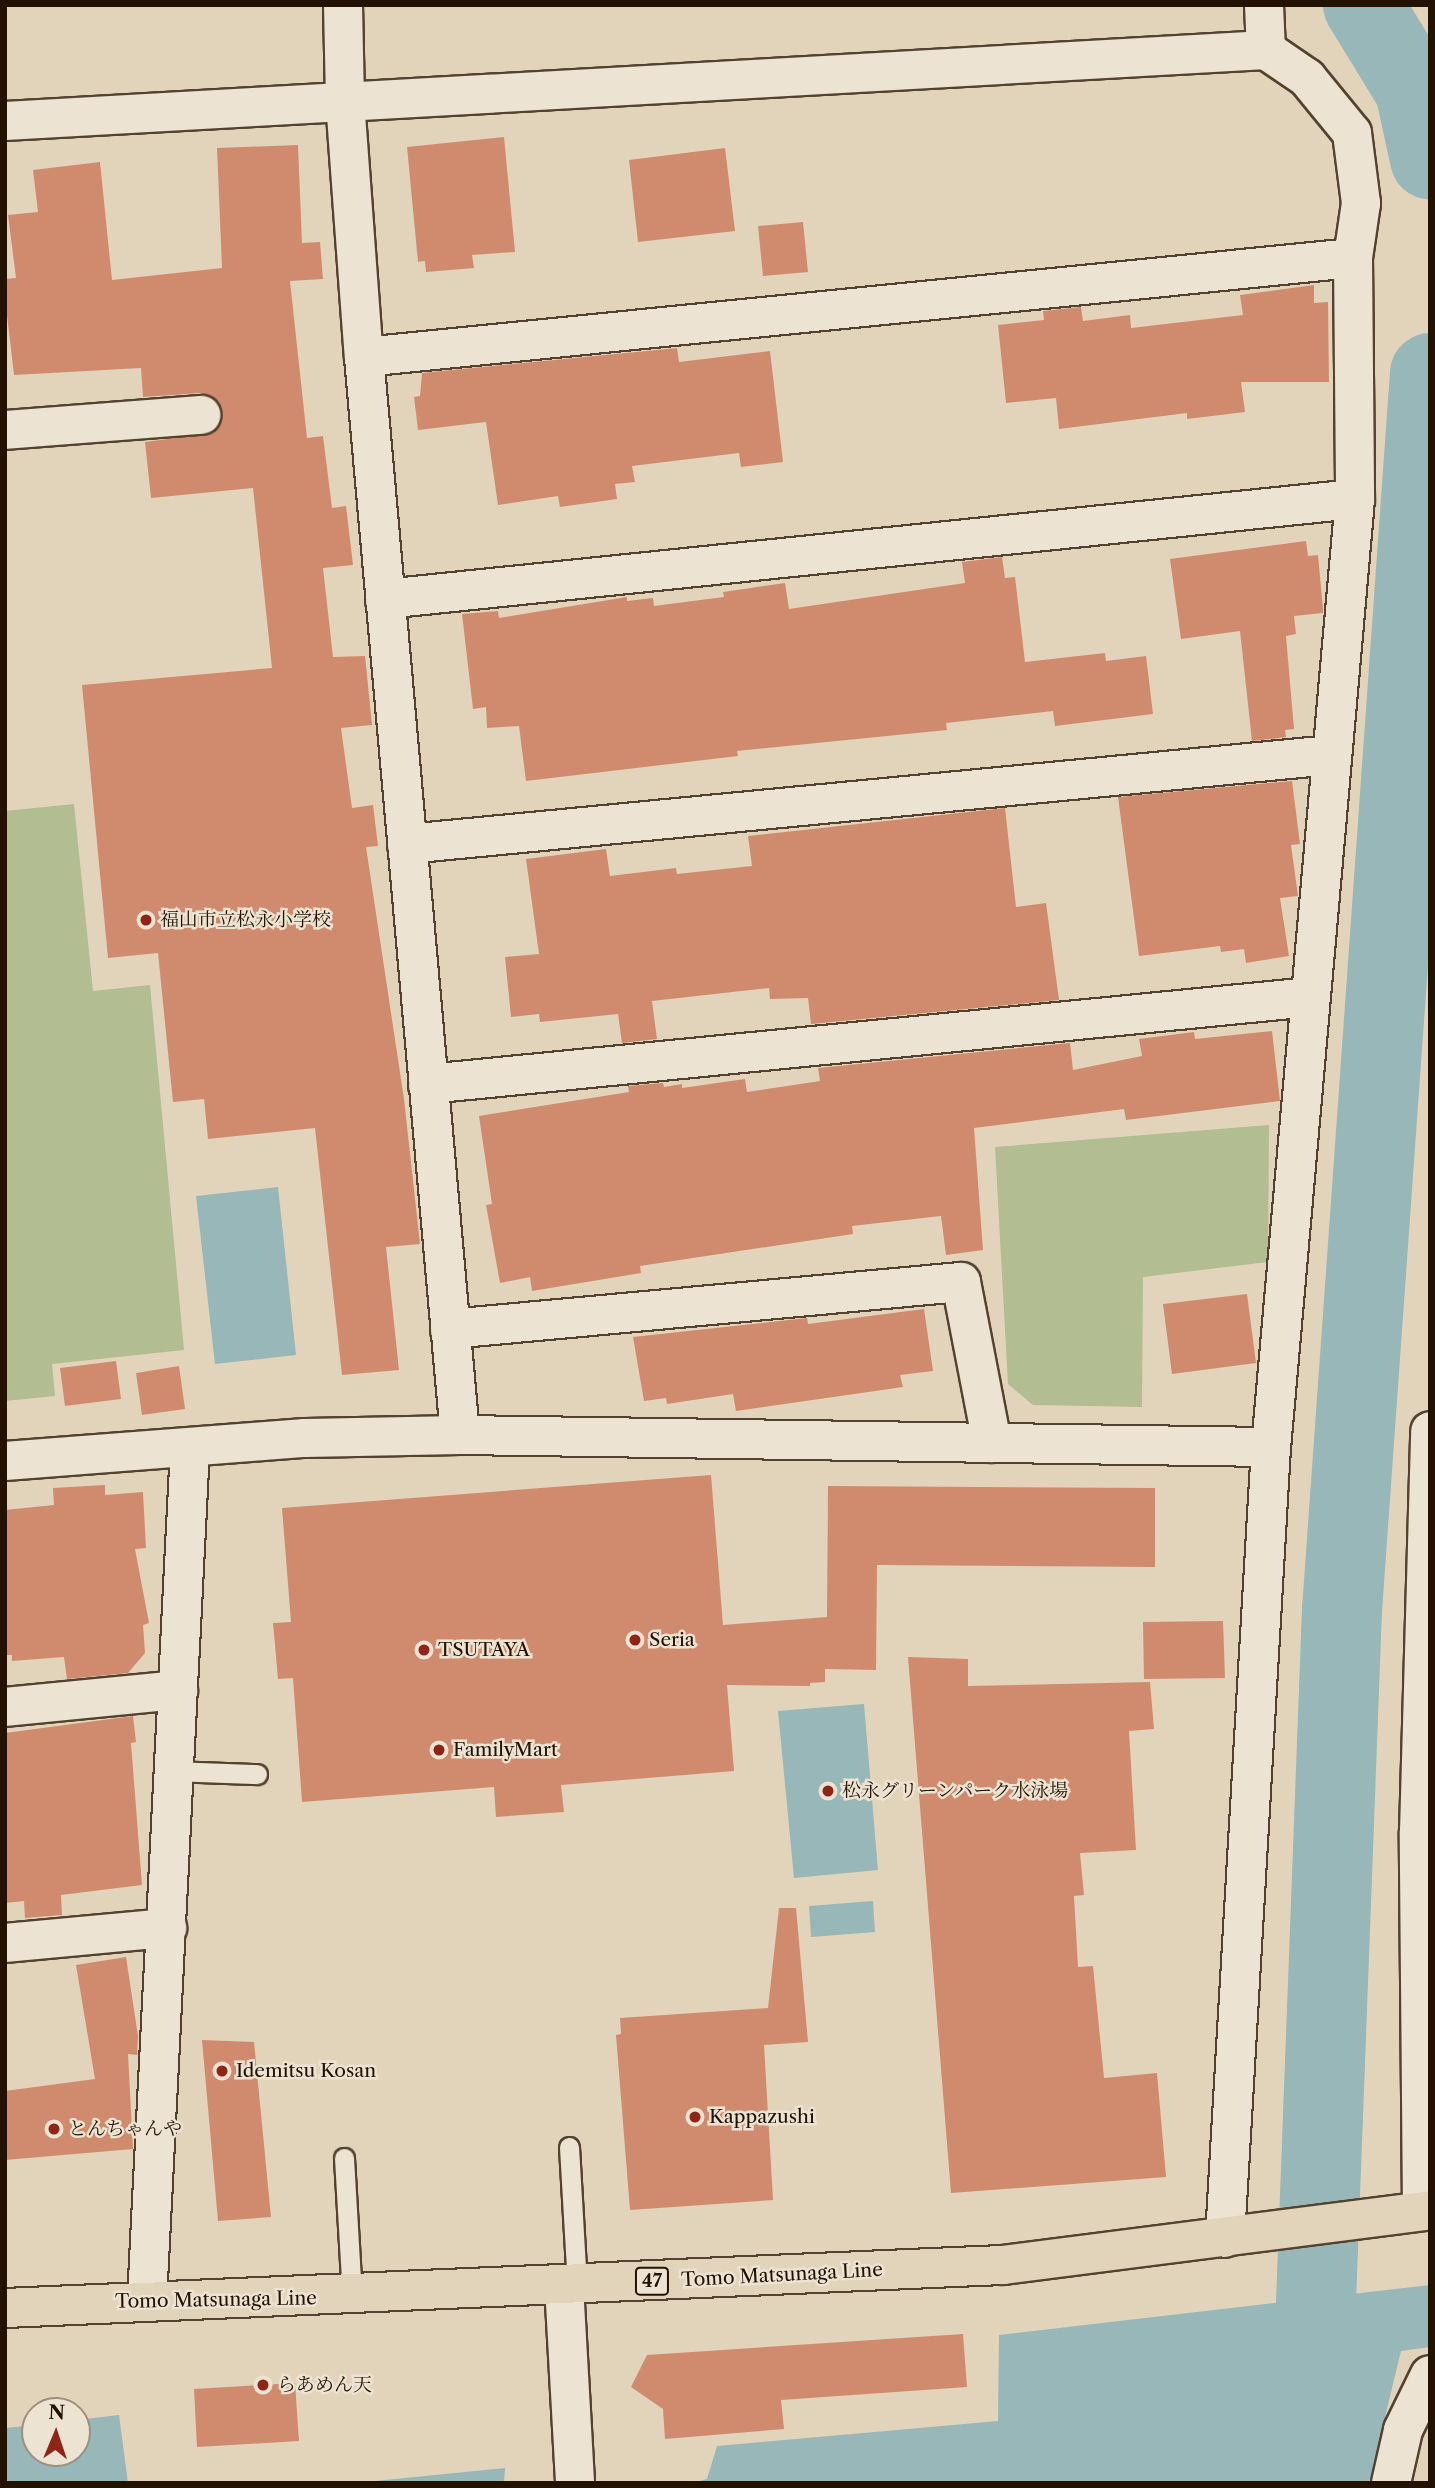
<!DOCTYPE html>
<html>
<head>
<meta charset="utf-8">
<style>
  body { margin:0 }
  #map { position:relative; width:1435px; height:2488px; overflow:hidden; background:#e2d4ba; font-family:"Libre Caslon Text","Noto Serif JP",serif }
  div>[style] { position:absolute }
  .green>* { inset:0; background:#b2bd91 }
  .water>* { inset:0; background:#97b7b8 }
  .river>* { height:80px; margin:-40px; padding:0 40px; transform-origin:40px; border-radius:40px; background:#97b7b8 }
  .building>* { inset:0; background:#d08b6e }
  .roads { filter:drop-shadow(2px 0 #53422f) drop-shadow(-2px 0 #53422f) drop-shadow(0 2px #53422f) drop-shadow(0 -2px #53422f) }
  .lane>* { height:19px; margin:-9.5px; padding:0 9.5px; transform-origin:9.5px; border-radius:9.5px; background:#ece3d2 }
  .street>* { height:38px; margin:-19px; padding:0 19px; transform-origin:19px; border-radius:19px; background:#ece3d2 }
  .secondary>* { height:38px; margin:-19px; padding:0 19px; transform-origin:19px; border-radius:19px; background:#ece3d2 }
  .primary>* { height:38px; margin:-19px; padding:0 19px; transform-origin:19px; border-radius:19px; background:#e2d4ba }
  .dots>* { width:19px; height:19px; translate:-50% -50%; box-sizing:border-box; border:4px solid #ece3d2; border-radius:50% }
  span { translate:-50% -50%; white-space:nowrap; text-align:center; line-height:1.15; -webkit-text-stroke:5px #ece3d2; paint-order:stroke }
  .shield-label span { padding:2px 5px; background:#ece3d2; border:2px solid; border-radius:5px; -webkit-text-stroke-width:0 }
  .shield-label { font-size:18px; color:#231201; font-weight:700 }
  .poi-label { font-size:19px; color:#231201 }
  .left { translate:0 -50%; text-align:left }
  .street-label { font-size:19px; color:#231201 }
  .frame { position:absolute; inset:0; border:7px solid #231201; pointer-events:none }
  .north { position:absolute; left:21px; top:2397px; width:70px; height:70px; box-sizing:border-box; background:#ece3d2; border:2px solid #9c8f7e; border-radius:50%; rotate:2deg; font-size:19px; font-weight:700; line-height:28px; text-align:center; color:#231201 }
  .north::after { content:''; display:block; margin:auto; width:24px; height:32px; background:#8f2418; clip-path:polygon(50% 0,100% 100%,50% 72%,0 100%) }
</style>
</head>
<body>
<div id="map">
  <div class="green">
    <div style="clip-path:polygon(74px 804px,93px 991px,150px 985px,184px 1350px,52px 1364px,55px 1396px,5px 1401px,5px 811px)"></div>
    <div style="clip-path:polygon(1269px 1125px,1268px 1262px,1143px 1277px,1142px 1407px,1033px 1405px,1008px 1384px,995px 1147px)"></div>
  </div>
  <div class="water">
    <div style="clip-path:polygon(278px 1187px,296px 1355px,215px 1364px,196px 1196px)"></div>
    <div style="clip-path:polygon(864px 1704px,878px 1870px,794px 1878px,778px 1711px)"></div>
    <div style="clip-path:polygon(873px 1901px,875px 1932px,811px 1937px,809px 1906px)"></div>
    <div style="clip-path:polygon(1430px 2285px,1430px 2347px,1401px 2351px,1369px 2483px,692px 2483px,707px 2479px,717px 2446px,998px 2421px,999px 2335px)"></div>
    <div style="clip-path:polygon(119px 2415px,128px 2483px,5px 2483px,5px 2428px,35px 2425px,35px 2453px,77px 2453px,77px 2420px)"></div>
    <div style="clip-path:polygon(505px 2468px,504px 2483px,355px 2483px)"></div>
  </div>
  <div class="river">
    <div style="left:1363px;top:5px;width:100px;rotate:58.5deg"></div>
    <div style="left:1415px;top:90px;width:71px;rotate:77.7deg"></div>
    <div style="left:1316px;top:2302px;width:692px;rotate:-87.85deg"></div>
    <div style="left:1342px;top:1610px;width:1240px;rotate:-85.93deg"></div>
  </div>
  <div class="building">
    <div style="clip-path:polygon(504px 137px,515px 252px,472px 255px,474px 268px,426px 272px,425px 261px,418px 262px,407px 147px)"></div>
    <div style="clip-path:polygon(298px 145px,302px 243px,320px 242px,323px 279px,290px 281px,307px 438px,323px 436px,332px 508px,346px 506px,353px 565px,323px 568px,333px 657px,365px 656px,372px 725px,341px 728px,352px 808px,373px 805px,378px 846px,366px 847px,404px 1099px,420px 1244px,386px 1247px,399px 1370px,342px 1375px,315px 1128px,208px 1139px,204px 1099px,173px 1102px,158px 953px,108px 958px,82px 685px,272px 668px,253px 488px,151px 498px,145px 442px,213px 433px,223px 414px,219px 402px,200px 393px,143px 397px,141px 368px,14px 375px,5px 298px,5px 279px,16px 278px,8px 215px,38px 212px,33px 170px,100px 162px,112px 280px,222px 268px,217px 148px)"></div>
    <div style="clip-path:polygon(725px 148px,735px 231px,638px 242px,629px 160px)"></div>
    <div style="clip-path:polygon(803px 222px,808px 272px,763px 276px,758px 226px)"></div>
    <div style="clip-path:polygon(1314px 285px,1314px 303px,1328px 302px,1329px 382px,1241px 382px,1245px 412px,1187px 419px,1187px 413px,1059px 429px,1056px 398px,1006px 403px,998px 325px,1044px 320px,1043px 311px,1081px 307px,1083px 321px,1130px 315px,1131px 328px,1243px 315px,1240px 295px)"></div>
    <div style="clip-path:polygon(677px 348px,679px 362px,770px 351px,783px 462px,741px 467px,739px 453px,632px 466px,635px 482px,615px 484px,617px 499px,560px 507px,558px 496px,498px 505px,486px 422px,418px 430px,414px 397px,420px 396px,422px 373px)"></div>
    <div style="clip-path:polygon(1306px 541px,1308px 556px,1318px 555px,1323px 609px,1323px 613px,1294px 616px,1296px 634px,1286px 636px,1294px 729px,1285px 730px,1286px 737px,1252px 741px,1240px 631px,1181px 639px,1170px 559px)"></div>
    <div style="clip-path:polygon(1002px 557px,1005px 578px,1015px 577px,1025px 662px,1105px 653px,1106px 661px,1146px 656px,1153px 714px,1055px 726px,1053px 711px,946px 723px,947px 730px,737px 751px,738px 756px,526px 781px,519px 726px,487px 728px,486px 707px,473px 709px,462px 614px,498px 611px,499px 618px,627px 597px,627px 601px,653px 598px,654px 606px,724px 597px,723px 592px,785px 583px,789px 609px,965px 583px,962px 562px)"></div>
    <div style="clip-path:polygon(1292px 781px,1300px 844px,1291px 845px,1298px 896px,1280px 898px,1289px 956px,1246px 963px,1244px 949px,1221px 952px,1220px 946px,1139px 956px,1118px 797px)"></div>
    <div style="clip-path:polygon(1005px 808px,1016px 907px,1046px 903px,1059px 1000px,811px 1024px,808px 998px,770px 999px,769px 988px,652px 1001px,657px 1039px,622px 1043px,618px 1014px,540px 1022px,539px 1014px,511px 1017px,505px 957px,539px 954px,526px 859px,606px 849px,610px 876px,676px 868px,677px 874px,752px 866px,748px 836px)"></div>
    <div style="clip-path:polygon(1272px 1031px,1280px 1101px,1126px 1120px,1124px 1109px,974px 1128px,983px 1250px,946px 1255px,941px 1216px,852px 1226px,853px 1234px,640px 1266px,641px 1273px,532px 1291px,530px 1277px,500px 1283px,486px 1205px,492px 1204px,479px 1116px,629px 1092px,628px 1086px,663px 1083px,664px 1087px,682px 1084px,682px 1088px,745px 1079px,747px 1092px,820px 1081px,818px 1068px,1070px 1043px,1073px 1070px,1142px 1056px,1139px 1039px,1194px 1032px,1195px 1039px)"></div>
    <div style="clip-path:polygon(1247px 1294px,1256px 1363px,1172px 1374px,1163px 1304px)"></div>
    <div style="clip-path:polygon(924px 1309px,933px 1371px,900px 1375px,903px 1387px,736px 1411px,733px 1394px,667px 1404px,666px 1398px,644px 1401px,633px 1337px,807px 1318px,808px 1324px)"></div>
    <div style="clip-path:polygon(116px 1361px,121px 1399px,65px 1406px,60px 1368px)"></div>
    <div style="clip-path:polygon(179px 1366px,185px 1409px,142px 1415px,136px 1373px)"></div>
    <div style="clip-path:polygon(711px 1475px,723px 1625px,827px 1617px,828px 1486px,1155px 1488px,1155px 1567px,877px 1565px,876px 1670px,825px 1669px,825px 1682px,810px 1683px,810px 1686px,727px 1685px,734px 1771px,561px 1785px,564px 1812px,496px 1817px,494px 1787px,302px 1802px,293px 1678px,278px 1679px,273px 1623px,291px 1622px,282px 1508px)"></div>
    <div style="clip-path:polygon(105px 1485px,105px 1495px,143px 1492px,146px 1548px,135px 1549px,149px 1623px,143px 1625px,145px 1653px,128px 1673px,67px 1679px,64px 1657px,12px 1661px,12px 1655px,5px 1655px,5px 1510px,54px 1505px,53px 1488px)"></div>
    <div style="clip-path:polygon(1223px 1621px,1225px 1678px,1144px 1679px,1143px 1622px)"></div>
    <div style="clip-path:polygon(908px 1657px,968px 1659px,968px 1686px,1150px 1682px,1154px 1729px,1129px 1731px,1136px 1850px,1080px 1853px,1084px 1895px,1074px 1896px,1078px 1967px,1093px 1966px,1104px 2078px,1157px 2073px,1166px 2177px,951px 2193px)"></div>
    <div style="clip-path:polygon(133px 1716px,136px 1742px,131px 1743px,142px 1885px,61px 1895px,62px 1915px,25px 1918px,24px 1901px,5px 1903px,5px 1733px)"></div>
    <div style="clip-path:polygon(779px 1908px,796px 1908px,808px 2042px,764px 2045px,773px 2200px,630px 2210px,616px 2035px,621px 2034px,620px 2018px,768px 2008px)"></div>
    <div style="clip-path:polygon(126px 1957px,138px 2036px,137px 2055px,128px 2054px,133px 2149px,5px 2160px,5px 2091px,95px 2079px,76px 1965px)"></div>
    <div style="clip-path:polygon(202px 2040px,254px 2042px,271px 2217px,218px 2221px)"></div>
    <div style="clip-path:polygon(963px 2334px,967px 2387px,781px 2400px,784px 2429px,665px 2439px,663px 2409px,631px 2387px,647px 2355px)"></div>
    <div style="clip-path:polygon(295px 2383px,299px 2441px,197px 2447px,194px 2389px)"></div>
  </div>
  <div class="roads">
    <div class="lane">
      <div style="left:174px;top:1771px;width:83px;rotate:2.1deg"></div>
      <div style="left:569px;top:2147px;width:137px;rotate:86.7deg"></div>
      <div style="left:344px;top:2158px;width:138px;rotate:86.7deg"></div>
    </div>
    <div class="street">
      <div style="left:343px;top:5px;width:96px;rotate:88.8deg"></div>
      <div style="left:345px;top:101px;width:257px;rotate:85.8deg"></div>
      <div style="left:364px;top:357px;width:1082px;rotate:84.91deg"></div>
      <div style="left:1264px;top:5px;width:45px;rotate:87.5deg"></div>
      <div style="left:5px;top:121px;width:1263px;rotate:-3.22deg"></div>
      <div style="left:1266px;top:50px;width:50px;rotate:34.3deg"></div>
      <div style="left:1307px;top:78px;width:71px;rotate:50.7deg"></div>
      <div style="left:1352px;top:133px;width:71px;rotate:82.7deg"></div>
      <div style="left:1361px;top:203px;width:56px;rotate:98.3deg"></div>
      <div style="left:1353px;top:258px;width:241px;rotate:89.5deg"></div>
      <div style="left:1355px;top:499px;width:952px;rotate:95.06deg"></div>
      <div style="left:1271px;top:1447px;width:792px;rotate:93.33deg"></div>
      <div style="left:364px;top:357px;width:994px;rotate:-5.72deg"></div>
      <div style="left:5px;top:430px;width:197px;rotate:-4.4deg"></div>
      <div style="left:385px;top:599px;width:975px;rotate:-5.89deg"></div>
      <div style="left:407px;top:844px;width:928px;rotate:-5.5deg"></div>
      <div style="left:428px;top:1084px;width:886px;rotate:-5.63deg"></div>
      <div style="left:450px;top:1329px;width:513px;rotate:-5.26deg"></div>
      <div style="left:961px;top:1282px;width:164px;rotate:79.1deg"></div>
      <div style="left:5px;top:1461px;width:301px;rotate:-4.4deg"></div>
      <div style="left:305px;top:1438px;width:155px;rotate:-1.1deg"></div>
      <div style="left:460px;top:1435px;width:811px;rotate:0.85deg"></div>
      <div style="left:5px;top:1707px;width:174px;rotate:-5.6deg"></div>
      <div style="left:5px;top:1943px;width:163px;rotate:-5.3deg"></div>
      <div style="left:1422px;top:2211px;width:379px;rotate:-90.5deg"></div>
      <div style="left:1419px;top:1832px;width:401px;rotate:-88.4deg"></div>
      <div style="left:147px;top:2300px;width:854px;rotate:-87.11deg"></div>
      <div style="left:1391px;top:2483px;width:54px;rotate:-77.2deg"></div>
      <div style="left:1403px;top:2430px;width:61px;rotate:-63.9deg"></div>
    </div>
    <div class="secondary">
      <div style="left:564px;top:2285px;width:198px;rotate:86.8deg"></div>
    </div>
    <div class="primary">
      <div style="left:5px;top:2308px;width:999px;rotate:-2.47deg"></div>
      <div style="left:1003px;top:2265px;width:431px;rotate:-7.3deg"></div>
    </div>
  </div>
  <div class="dots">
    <div style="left:146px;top:920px;background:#8f2418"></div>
    <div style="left:635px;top:1640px;background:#8f2418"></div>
    <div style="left:424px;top:1650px;background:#8f2418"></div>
    <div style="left:439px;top:1750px;background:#8f2418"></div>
    <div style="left:828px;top:1791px;background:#8f2418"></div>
    <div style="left:222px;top:2071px;background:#8f2418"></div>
    <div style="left:695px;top:2117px;background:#8f2418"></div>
    <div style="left:54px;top:2129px;background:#8f2418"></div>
    <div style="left:263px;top:2385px;background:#8f2418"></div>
  </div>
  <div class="shield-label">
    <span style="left:652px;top:2281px">47</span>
  </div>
  <div class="poi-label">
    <span class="left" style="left:160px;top:920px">福山市立松永小学校</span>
    <span class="left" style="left:649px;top:1640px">Seria</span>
    <span class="left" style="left:438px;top:1650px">TSUTAYA</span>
    <span class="left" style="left:453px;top:1750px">FamilyMart</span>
    <span class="left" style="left:842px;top:1791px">松永グリーンパーク水泳場</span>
    <span class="left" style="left:236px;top:2071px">Idemitsu Kosan</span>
    <span class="left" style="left:709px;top:2117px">Kappazushi</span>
    <span class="left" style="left:68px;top:2129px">とんちゃんや</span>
    <span class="left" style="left:277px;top:2385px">らあめん天</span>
  </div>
  <div class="street-label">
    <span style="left:782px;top:2275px;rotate:-3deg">Tomo Matsunaga Line</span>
    <span style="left:216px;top:2300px;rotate:-1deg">Tomo Matsunaga Line</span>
  </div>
  <div class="frame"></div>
  <div class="north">N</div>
</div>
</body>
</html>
